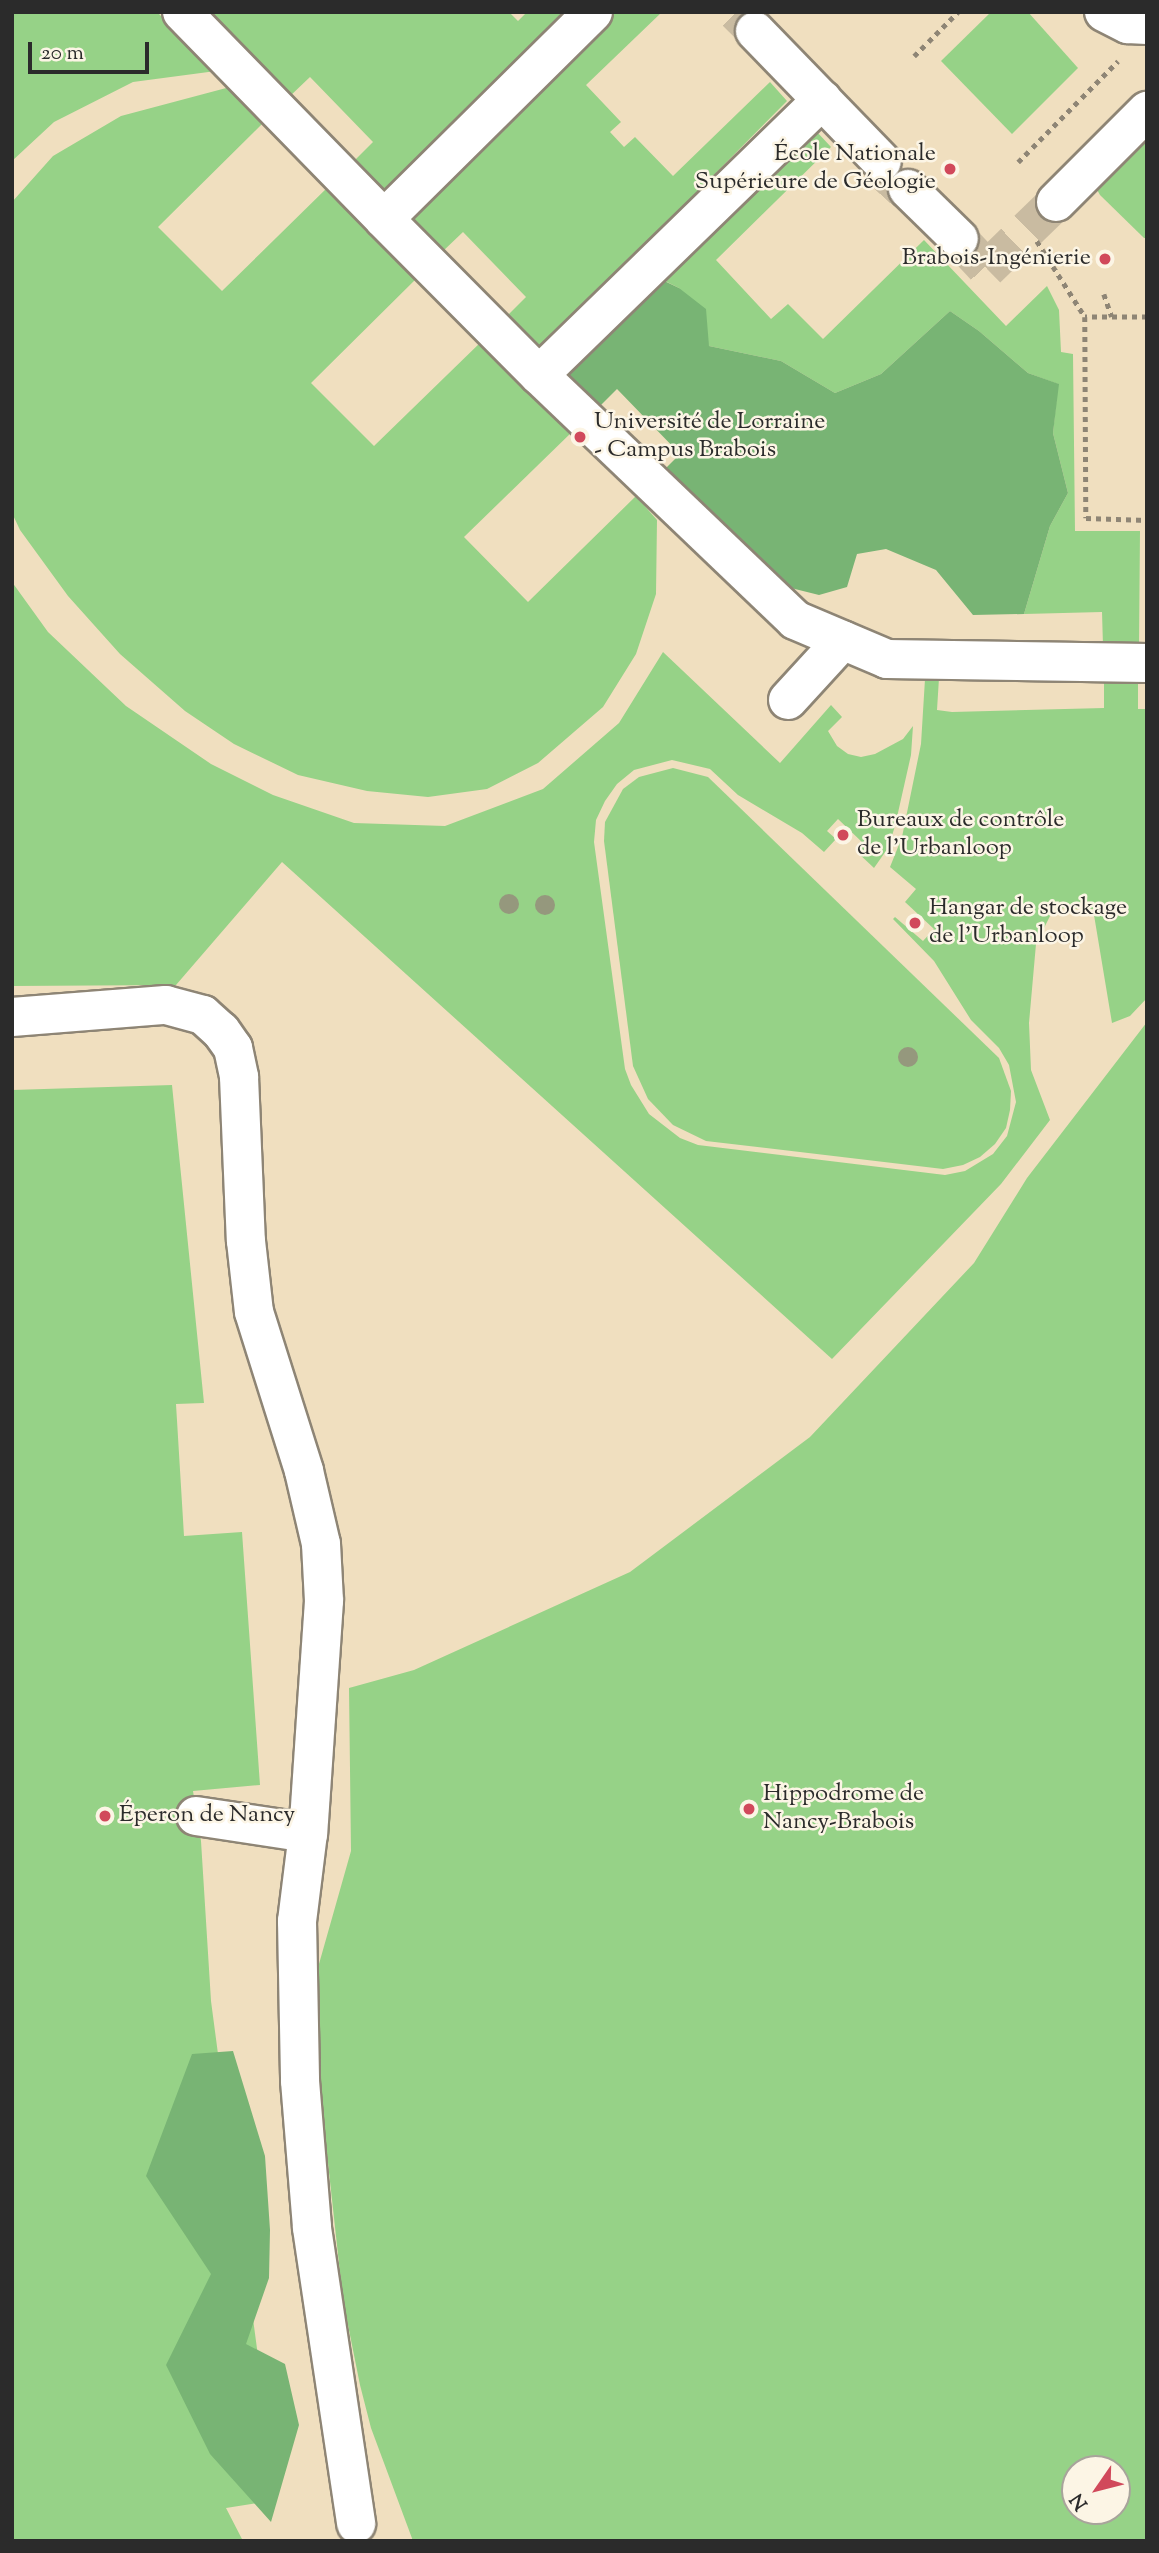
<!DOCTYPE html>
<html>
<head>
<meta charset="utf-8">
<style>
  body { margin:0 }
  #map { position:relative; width:1159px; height:2553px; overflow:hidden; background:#f0dfbf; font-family:"Sorts Mill Goudy",serif }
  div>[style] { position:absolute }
  .green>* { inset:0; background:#96d287 }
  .forest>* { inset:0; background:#78b474 }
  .minor-tunnel>* { height:38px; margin-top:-19px; transform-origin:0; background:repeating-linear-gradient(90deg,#c9bba1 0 38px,transparent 0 57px) }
  .path>* { height:4.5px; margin-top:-2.25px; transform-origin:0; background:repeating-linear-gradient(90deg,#8e8575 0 5px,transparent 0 10px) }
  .roads { filter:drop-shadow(2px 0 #8e8575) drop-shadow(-2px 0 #8e8575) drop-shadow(0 2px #8e8575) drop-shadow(0 -2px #8e8575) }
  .minor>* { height:38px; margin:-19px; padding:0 19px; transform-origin:19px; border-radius:19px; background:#fff }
  .trees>* { width:20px; height:20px; margin:-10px; border-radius:50%; background:#95987d }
  .dots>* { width:19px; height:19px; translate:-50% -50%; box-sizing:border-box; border:4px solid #fcf5e5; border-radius:50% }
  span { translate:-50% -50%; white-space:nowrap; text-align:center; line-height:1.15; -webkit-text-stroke:5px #fcf5e5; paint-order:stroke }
  .poi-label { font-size:24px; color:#2b2b2b }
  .right { translate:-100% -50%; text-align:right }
  .left { translate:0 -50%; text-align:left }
  .frame { position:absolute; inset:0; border:14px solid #2b2b2b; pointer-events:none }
  .north { position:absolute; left:1061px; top:2455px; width:70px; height:70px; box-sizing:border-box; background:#fcf5e5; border:2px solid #a8a49b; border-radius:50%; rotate:235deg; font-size:19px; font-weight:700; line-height:28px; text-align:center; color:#2b2b2b }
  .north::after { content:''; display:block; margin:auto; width:24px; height:32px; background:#d1495b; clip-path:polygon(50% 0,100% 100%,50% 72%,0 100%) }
  .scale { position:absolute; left:28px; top:42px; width:121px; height:32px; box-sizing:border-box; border:4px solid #2b2b2b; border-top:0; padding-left:9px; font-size:21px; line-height:24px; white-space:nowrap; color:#2b2b2b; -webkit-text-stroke:5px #fcf5e5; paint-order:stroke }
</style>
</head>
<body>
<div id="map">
  <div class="green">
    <div style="clip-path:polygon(12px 12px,157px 12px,216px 71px,133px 82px,54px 122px,12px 161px)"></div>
    <div style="clip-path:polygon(204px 12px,509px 12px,518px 21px,527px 12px,566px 12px,536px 40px,542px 46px,389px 200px,352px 163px,373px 142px,310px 77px,288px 98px)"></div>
    <div style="clip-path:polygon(616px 12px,662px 12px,586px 85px,621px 122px,610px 132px,624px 147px,635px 137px,673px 176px,770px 82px,787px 101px,692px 197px,696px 201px,541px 355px,505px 318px,526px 297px,463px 232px,441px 253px,408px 219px)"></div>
    <div style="clip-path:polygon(991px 12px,1028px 12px,1078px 68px,1012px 134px,941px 61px)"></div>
    <div style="clip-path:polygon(230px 87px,266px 120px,158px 227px,222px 291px,330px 185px,420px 275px,311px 383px,374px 446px,483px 340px,573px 431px,464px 537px,528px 602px,636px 496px,657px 520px,656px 594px,636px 654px,603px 707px,538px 763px,487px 789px,428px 797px,367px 791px,298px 775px,234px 744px,185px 711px,120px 654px,68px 596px,20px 530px,12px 513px,12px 202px,53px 156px,121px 116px)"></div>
    <div style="clip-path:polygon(1147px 125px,1147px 238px,1144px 238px,1100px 195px,1095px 186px)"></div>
    <div style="clip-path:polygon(817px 132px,831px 147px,716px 260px,771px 319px,788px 304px,823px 339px,924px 240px,1006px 326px,1047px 286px,1059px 310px,1061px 352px,1073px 354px,1075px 531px,1140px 531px,1139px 647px,1103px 646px,1102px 612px,1024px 614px,1050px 526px,1068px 493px,1053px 433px,1058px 384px,1028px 373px,979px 331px,950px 311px,881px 374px,835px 393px,781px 361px,709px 346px,679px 288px,665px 281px)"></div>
    <div style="clip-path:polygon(12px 582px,48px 632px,126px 706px,211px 764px,273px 795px,354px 823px,445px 826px,543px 789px,619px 723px,663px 652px,780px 763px,831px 705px,842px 717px,828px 731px,837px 746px,848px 754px,861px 757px,875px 754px,903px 739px,913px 726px,911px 755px,895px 826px,888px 848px,874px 868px,857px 852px,864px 844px,838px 819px,827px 831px,836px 839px,824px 852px,802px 833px,738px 795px,710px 769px,672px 760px,634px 770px,617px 784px,605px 801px,596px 820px,594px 842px,625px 1069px,631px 1085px,649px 1114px,680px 1138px,698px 1145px,945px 1175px,965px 1171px,993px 1154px,1007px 1136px,1016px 1102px,1009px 1065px,999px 1048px,971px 1020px,934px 961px,893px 919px,895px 917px,923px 941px,934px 929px,905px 902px,916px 889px,890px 867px,902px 837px,921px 744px,925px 679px,939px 678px,937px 710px,952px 712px,1104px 708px,1104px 680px,1138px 679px,1138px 709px,1147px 709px,1147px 998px,1130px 1016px,1112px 1023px,1093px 909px,1054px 908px,1036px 944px,1029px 1023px,1031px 1070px,1050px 1120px,1001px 1184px,832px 1359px,282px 862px,176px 985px,12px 986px)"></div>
    <div style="clip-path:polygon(673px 768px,708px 777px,999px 1058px,1011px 1091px,1010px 1110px,1006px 1128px,995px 1144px,980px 1157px,963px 1165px,943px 1169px,706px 1141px,673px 1125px,648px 1099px,633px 1066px,604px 841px,605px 822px,623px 789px,639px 777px)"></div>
    <div style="clip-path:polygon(evenodd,1147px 1022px,1147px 2541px,413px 2541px,371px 2428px,360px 2385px,343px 2300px,320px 2090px,317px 1971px,351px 1851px,349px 1688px,414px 1670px,630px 1572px,810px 1437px,974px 1263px,1027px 1178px,1147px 1022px,1075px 2469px,1117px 2469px,1117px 2511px,1075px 2511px,1075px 2469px)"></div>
    <div style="clip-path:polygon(172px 1085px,204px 1403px,176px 1404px,184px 1536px,242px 1532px,260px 1785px,193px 1791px,201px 1841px,211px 2001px,277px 2500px,226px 2508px,243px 2541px,12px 2541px,12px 1090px)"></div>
  </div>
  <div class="forest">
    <div style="clip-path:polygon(658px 278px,679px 288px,706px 309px,709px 346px,781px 361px,835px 393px,881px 374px,950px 311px,979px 331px,1028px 373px,1059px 384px,1053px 433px,1068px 493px,1050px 526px,1024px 614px,973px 615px,936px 570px,886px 549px,857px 554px,847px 587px,819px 595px,767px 582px,659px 475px,680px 454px,617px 389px,596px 410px,564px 377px)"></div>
    <div style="clip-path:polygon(233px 2051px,265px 2156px,270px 2230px,269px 2278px,246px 2344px,285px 2364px,299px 2425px,271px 2522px,210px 2454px,166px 2365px,211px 2274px,146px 2176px,192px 2054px)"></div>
  </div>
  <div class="minor-tunnel">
    <div style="left:736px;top:12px;width:27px;rotate:45deg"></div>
    <div style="left:880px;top:194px;width:24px;rotate:-48deg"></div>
    <div style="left:959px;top:239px;width:41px;rotate:47deg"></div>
    <div style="left:987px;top:269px;width:96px;rotate:-44.2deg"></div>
  </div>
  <div class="path">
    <div style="left:914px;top:56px;width:62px;rotate:-45deg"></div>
    <div style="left:1018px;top:162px;width:142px;rotate:-45.3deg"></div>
    <div style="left:1037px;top:241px;width:90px;rotate:57.7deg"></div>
    <div style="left:1104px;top:294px;width:24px;rotate:71deg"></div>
    <div style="left:1147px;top:317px;width:62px;rotate:180deg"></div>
    <div style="left:1085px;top:317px;width:201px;rotate:89.7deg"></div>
    <div style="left:1086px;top:518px;width:61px;rotate:1.9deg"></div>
  </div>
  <div class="roads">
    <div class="minor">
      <div style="left:182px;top:12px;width:289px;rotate:45.7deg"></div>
      <div style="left:384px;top:219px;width:294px;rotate:-44.7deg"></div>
      <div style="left:1104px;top:12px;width:27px;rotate:27deg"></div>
      <div style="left:1128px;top:24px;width:19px;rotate:3deg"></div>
      <div style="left:755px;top:31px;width:182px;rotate:45.9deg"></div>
      <div style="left:908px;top:189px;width:71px;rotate:44.4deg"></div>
      <div style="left:1056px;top:202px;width:129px;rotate:-45deg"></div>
      <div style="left:384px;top:219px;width:220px;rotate:45.2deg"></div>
      <div style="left:539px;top:375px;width:395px;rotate:-44.2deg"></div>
      <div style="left:539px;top:375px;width:354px;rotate:43.7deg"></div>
      <div style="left:795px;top:620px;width:100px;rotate:23deg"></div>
      <div style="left:887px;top:659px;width:260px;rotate:0.9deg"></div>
      <div style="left:788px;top:700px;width:81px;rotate:-47.5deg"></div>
      <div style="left:12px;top:1017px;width:154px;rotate:-4.5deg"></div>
      <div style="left:166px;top:1005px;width:38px;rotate:15deg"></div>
      <div style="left:203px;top:1015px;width:24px;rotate:42deg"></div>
      <div style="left:221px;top:1031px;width:21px;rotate:55deg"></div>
      <div style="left:233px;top:1048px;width:30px;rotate:78deg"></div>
      <div style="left:239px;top:1077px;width:164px;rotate:87.6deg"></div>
      <div style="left:246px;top:1241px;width:71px;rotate:83.6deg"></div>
      <div style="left:254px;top:1312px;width:167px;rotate:72.5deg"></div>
      <div style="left:304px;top:1471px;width:75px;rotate:76.9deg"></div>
      <div style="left:321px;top:1544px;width:57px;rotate:87deg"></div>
      <div style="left:324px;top:1601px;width:233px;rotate:93.9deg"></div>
      <div style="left:196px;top:1816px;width:113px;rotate:8.6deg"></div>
      <div style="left:308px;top:1833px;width:89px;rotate:97.1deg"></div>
      <div style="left:297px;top:1921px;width:160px;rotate:88.9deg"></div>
      <div style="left:300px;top:2081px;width:147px;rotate:85.3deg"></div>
      <div style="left:312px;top:2228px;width:299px;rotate:81.5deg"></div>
    </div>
  </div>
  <div class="trees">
    <div style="left:509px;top:904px"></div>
    <div style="left:545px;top:905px"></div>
    <div style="left:908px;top:1057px"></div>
  </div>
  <div class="dots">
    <div style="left:950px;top:169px;background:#d1495b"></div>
    <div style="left:1105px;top:259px;background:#d1495b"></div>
    <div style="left:580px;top:437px;background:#d1495b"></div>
    <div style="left:843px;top:835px;background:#d1495b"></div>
    <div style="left:915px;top:923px;background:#d1495b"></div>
    <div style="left:749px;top:1809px;background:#d1495b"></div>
    <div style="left:105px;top:1816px;background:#d1495b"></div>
  </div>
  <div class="poi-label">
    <span class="right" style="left:936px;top:169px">École Nationale<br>Supérieure de Géologie</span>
    <span class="right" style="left:1091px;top:259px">Brabois-Ingénierie</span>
    <span class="left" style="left:594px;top:437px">Université de Lorraine<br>- Campus Brabois</span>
    <span class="left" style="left:857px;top:835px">Bureaux de contrôle<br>de l'Urbanloop</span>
    <span class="left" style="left:929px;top:923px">Hangar de stockage<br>de l'Urbanloop</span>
    <span class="left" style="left:763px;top:1809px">Hippodrome de<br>Nancy-Brabois</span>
    <span class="left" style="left:119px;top:1816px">Éperon de Nancy</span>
  </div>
  <div class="frame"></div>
  <div class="north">N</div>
  <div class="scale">20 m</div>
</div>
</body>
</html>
